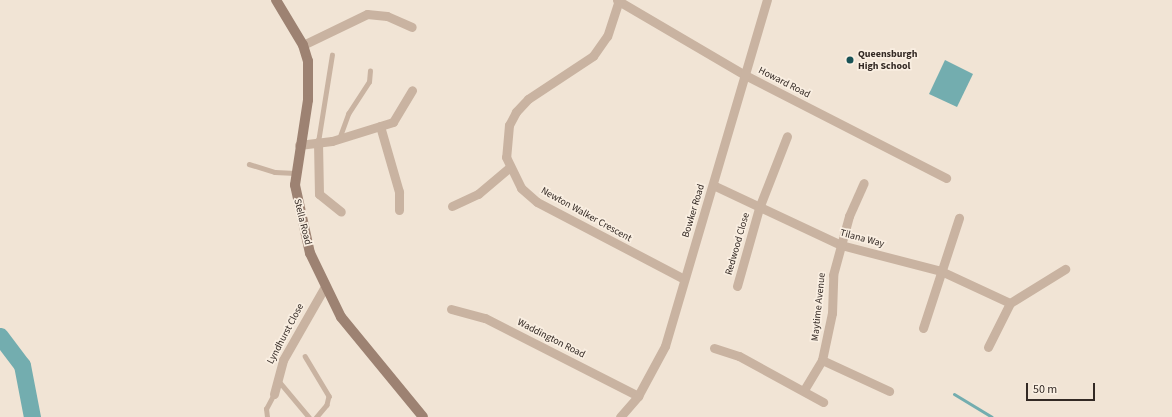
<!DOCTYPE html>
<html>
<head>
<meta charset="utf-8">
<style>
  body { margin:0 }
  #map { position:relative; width:1172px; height:417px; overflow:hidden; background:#f1e4d5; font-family:"Source Sans 3",sans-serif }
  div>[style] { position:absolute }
  .water>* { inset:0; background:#73adaf }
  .stream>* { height:3px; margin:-1.5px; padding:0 1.5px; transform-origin:1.5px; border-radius:1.5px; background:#73adaf }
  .river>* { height:17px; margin:-8.5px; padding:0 8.5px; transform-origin:8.5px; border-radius:8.5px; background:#73adaf }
  .lane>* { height:4.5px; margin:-2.25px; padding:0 2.25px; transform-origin:2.25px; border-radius:2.25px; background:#c9b3a1 }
  .street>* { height:9px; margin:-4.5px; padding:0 4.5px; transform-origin:4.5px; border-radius:4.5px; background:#c9b3a1 }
  .secondary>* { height:10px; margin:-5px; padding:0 5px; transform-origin:5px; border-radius:5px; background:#9d8272 }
  .dots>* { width:11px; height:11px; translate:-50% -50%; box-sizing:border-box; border:2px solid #f9eee1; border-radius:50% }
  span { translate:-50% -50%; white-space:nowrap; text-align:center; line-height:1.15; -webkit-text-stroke:3.5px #f9eee1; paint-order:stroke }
  .poi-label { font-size:10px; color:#332924; font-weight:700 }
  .left { translate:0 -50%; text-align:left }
  .street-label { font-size:10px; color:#332924 }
  .scale { position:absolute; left:1026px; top:383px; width:69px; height:18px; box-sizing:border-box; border:2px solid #332924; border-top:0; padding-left:5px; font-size:12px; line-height:14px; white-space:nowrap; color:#332924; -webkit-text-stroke:3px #f9eee1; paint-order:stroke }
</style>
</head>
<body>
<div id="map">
  <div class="water">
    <div style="clip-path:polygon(945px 60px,973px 74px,957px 107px,929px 94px)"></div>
  </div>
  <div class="stream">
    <div style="left:954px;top:394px;width:44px;rotate:31.2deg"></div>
  </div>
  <div class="river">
    <div style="left:0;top:336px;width:36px;rotate:53deg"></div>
    <div style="left:22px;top:365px;width:53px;rotate:79.1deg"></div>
  </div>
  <div class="lane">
    <div style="left:339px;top:139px;width:27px;rotate:-70deg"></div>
    <div style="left:348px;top:114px;width:38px;rotate:-57deg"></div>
    <div style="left:369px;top:82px;width:11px;rotate:-85deg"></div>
    <div style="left:318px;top:142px;width:88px;rotate:-80.9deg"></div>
    <div style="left:249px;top:164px;width:27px;rotate:17deg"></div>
    <div style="left:275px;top:172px;width:20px;rotate:3deg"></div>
    <div style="left:305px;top:356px;width:47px;rotate:59deg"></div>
    <div style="left:329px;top:396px;width:9px;rotate:103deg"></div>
    <div style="left:327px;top:405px;width:16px;rotate:130deg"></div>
    <div style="left:278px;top:380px;width:48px;rotate:50deg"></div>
    <div style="left:267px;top:417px;width:8px;rotate:-97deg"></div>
    <div style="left:266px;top:409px;width:17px;rotate:-62deg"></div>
  </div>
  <div class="street">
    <div style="left:617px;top:0;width:148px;rotate:30.4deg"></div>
    <div style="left:745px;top:75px;width:226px;rotate:27.1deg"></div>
    <div style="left:619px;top:0;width:38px;rotate:108deg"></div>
    <div style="left:607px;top:36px;width:24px;rotate:125deg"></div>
    <div style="left:593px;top:56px;width:78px;rotate:146.5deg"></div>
    <div style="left:528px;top:99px;width:18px;rotate:133deg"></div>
    <div style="left:516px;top:112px;width:15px;rotate:118deg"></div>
    <div style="left:509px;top:125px;width:32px;rotate:95deg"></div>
    <div style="left:506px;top:157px;width:34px;rotate:64deg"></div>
    <div style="left:521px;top:188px;width:21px;rotate:41deg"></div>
    <div style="left:537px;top:202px;width:166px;rotate:27.6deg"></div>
    <div style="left:303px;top:45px;width:71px;rotate:-25.8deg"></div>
    <div style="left:367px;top:14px;width:20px;rotate:6deg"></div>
    <div style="left:387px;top:16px;width:27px;rotate:24deg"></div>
    <div style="left:380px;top:126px;width:69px;rotate:73.9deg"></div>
    <div style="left:399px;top:192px;width:18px;rotate:90deg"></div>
    <div style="left:318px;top:142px;width:52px;rotate:88.9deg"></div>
    <div style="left:319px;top:194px;width:28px;rotate:39deg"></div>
    <div style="left:299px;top:145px;width:33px;rotate:-7deg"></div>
    <div style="left:332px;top:141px;width:64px;rotate:-17.3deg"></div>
    <div style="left:393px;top:122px;width:37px;rotate:-59deg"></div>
    <div style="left:713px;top:185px;width:141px;rotate:25.1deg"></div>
    <div style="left:841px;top:245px;width:103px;rotate:14.6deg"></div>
    <div style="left:941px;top:271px;width:76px;rotate:24.9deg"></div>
    <div style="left:452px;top:206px;width:29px;rotate:-25deg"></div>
    <div style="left:478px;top:194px;width:42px;rotate:-40.2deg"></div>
    <div style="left:737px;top:286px;width:81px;rotate:-74.2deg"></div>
    <div style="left:759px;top:208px;width:77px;rotate:-68.7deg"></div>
    <div style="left:451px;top:309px;width:35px;rotate:15deg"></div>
    <div style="left:485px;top:318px;width:172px;rotate:27deg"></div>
    <div style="left:923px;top:328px;width:116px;rotate:-71.9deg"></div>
    <div style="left:988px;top:347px;width:49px;rotate:-63.4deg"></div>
    <div style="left:1010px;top:303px;width:65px;rotate:-31.7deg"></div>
    <div style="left:714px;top:348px;width:26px;rotate:18deg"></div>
    <div style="left:739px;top:356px;width:96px;rotate:28.7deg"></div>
    <div style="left:822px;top:360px;width:74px;rotate:24.8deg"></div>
    <div style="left:804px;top:390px;width:35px;rotate:-59deg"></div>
    <div style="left:822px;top:360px;width:48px;rotate:-78deg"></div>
    <div style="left:832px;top:313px;width:38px;rotate:-88deg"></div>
    <div style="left:833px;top:275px;width:61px;rotate:-74.8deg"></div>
    <div style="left:849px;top:216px;width:36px;rotate:-66deg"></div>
    <div style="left:274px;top:394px;width:35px;rotate:-75deg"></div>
    <div style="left:283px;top:360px;width:83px;rotate:-60.3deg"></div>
    <div style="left:620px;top:417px;width:28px;rotate:-49deg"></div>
    <div style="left:638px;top:396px;width:57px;rotate:-61.6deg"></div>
    <div style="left:665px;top:346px;width:361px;rotate:-73.6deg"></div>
  </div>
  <div class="secondary">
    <div style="left:276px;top:0;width:52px;rotate:59deg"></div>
    <div style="left:303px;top:45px;width:17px;rotate:73deg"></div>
    <div style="left:308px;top:61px;width:39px;rotate:90deg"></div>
    <div style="left:308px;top:100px;width:86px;rotate:98.7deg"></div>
    <div style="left:295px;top:185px;width:70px;rotate:77.6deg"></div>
    <div style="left:310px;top:253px;width:71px;rotate:64.2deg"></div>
    <div style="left:341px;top:317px;width:129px;rotate:50.6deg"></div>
  </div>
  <div class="dots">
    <div style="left:850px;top:60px;background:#185256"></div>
  </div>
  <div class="poi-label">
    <span class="left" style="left:858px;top:60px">Queensburgh<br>High School</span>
  </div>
  <div class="street-label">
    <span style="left:784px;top:83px;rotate:27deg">Howard Road</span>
    <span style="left:694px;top:211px;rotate:-73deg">Bowker Road</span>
    <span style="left:586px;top:215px;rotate:29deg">Newton Walker Crescent</span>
    <span style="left:302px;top:222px;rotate:76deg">Stella Road</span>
    <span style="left:862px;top:239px;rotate:15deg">Tilana Way</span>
    <span style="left:738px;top:244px;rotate:-74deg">Redwood Close</span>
    <span style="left:819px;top:307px;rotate:-84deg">Maytime Avenue</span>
    <span style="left:286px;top:334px;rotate:-62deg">Lyndhurst Close</span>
    <span style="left:551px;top:339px;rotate:27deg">Waddington Road</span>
  </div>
  <div class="scale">50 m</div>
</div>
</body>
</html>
